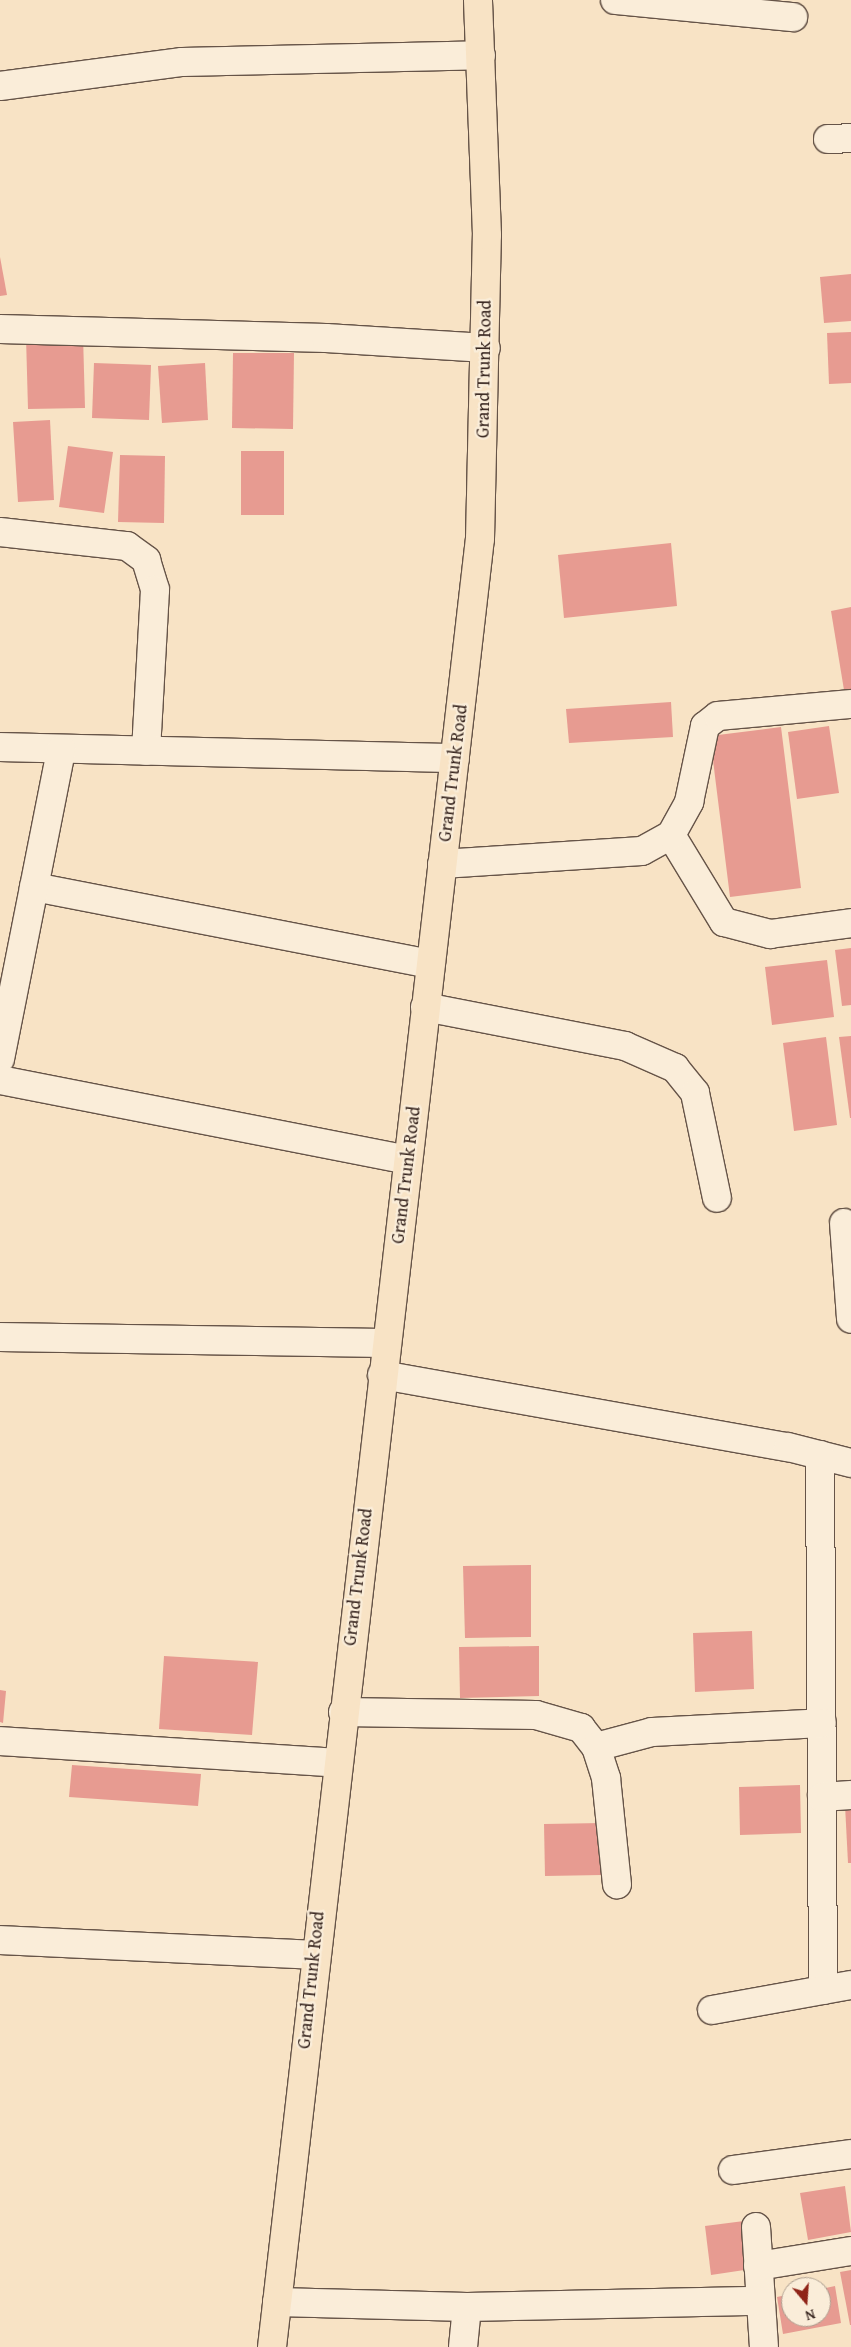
<!DOCTYPE html>
<html>
<head>
<meta charset="utf-8">
<style>
  body { margin:0 }
  #map { position:relative; width:851px; height:2347px; overflow:hidden; background:#f8e3c5; font-family:"Gentium Book Plus",serif }
  div>[style] { position:absolute }
  .building>* { inset:0; background:#e79b91 }
  .roads { filter:drop-shadow(1px 0 #665448) drop-shadow(-1px 0 #665448) drop-shadow(0 1px #665448) drop-shadow(0 -1px #665448) }
  .minor>* { height:28px; margin:-14px; padding:0 14px; transform-origin:14px; border-radius:14px; background:#faedd9 }
  .major>* { height:28px; margin:-14px; padding:0 14px; transform-origin:14px; border-radius:14px; background:#f8e3c5 }
  span { translate:-50% -50%; white-space:nowrap; text-align:center; line-height:1.15; -webkit-text-stroke:4.5px #faedd9; paint-order:stroke }
  .street-label { font-size:18px; color:#36241e }
  .north { position:absolute; left:781px; top:2277px; width:50px; height:50px; box-sizing:border-box; background:#faedd9; border:1px solid #ac9d8e; border-radius:50%; rotate:162deg; font-size:14px; font-weight:700; line-height:20px; text-align:center; color:#36241e }
  .north::after { content:''; display:block; margin:auto; width:18px; height:22px; background:#8f2418; clip-path:polygon(50% 0,100% 100%,50% 72%,0 100%) }
</style>
</head>
<body>
<div id="map">
  <div class="building">
    <div style="clip-path:polygon(0 257px,7px 295px,0 296px)"></div>
    <div style="clip-path:polygon(851px 274px,851px 321px,824px 323px,820px 277px)"></div>
    <div style="clip-path:polygon(851px 332px,851px 383px,829px 384px,827px 333px)"></div>
    <div style="clip-path:polygon(83px 335px,85px 408px,28px 409px,26px 337px)"></div>
    <div style="clip-path:polygon(233px 353px,294px 353px,293px 429px,232px 428px)"></div>
    <div style="clip-path:polygon(94px 363px,151px 365px,149px 420px,92px 418px)"></div>
    <div style="clip-path:polygon(205px 363px,208px 420px,162px 423px,158px 366px)"></div>
    <div style="clip-path:polygon(50px 420px,54px 500px,18px 502px,13px 422px)"></div>
    <div style="clip-path:polygon(68px 446px,113px 452px,104px 513px,59px 507px)"></div>
    <div style="clip-path:polygon(241px 451px,284px 451px,284px 515px,241px 515px)"></div>
    <div style="clip-path:polygon(120px 455px,165px 456px,164px 523px,118px 522px)"></div>
    <div style="clip-path:polygon(671px 543px,677px 606px,564px 618px,558px 555px)"></div>
    <div style="clip-path:polygon(851px 607px,851px 689px,844px 690px,831px 611px)"></div>
    <div style="clip-path:polygon(671px 702px,673px 737px,569px 743px,566px 709px)"></div>
    <div style="clip-path:polygon(829px 726px,839px 793px,797px 799px,788px 732px)"></div>
    <div style="clip-path:polygon(781px 727px,801px 888px,730px 897px,710px 736px)"></div>
    <div style="clip-path:polygon(851px 948px,851px 1005px,842px 1006px,835px 950px)"></div>
    <div style="clip-path:polygon(827px 960px,834px 1017px,772px 1025px,765px 967px)"></div>
    <div style="clip-path:polygon(851px 1036px,851px 1118px,850px 1118px,839px 1037px)"></div>
    <div style="clip-path:polygon(826px 1037px,837px 1125px,794px 1131px,783px 1043px)"></div>
    <div style="clip-path:polygon(531px 1565px,531px 1637px,465px 1638px,463px 1566px)"></div>
    <div style="clip-path:polygon(752px 1631px,754px 1689px,695px 1692px,693px 1633px)"></div>
    <div style="clip-path:polygon(539px 1646px,539px 1696px,460px 1698px,459px 1647px)"></div>
    <div style="clip-path:polygon(164px 1656px,258px 1662px,252px 1735px,159px 1729px)"></div>
    <div style="clip-path:polygon(0 1690px,6px 1691px,3px 1723px,0 1722px)"></div>
    <div style="clip-path:polygon(72px 1765px,201px 1774px,198px 1806px,69px 1797px)"></div>
    <div style="clip-path:polygon(800px 1785px,801px 1833px,740px 1835px,739px 1787px)"></div>
    <div style="clip-path:polygon(845px 1805px,851px 1805px,851px 1863px,848px 1863px)"></div>
    <div style="clip-path:polygon(602px 1823px,602px 1875px,545px 1876px,544px 1824px)"></div>
    <div style="clip-path:polygon(845px 2186px,851px 2232px,808px 2240px,800px 2193px)"></div>
    <div style="clip-path:polygon(744px 2221px,751px 2269px,711px 2275px,705px 2226px)"></div>
    <div style="clip-path:polygon(851px 2270px,851px 2325px,850px 2325px,840px 2272px)"></div>
    <div style="clip-path:polygon(835px 2286px,841px 2323px,783px 2334px,777px 2297px,791px 2294px,791px 2317px,821px 2317px,821px 2289px)"></div>
  </div>
  <div class="roads">
    <div class="minor">
      <div style="left:615px;top:0;width:179px;rotate:5.5deg"></div>
      <div style="left:0;top:86px;width:184px;rotate:-7.5deg"></div>
      <div style="left:182px;top:62px;width:299px;rotate:-1.3deg"></div>
      <div style="left:828px;top:139px;width:23px;rotate:-2deg"></div>
      <div style="left:0;top:329px;width:326px;rotate:1.6deg"></div>
      <div style="left:326px;top:338px;width:160px;rotate:3.6deg"></div>
      <div style="left:0;top:532px;width:128px;rotate:6.3deg"></div>
      <div style="left:127px;top:546px;width:24px;rotate:36deg"></div>
      <div style="left:146px;top:560px;width:31px;rotate:73deg"></div>
      <div style="left:155px;top:590px;width:161px;rotate:93.2deg"></div>
      <div style="left:0;top:747px;width:455px;rotate:1.4deg"></div>
      <div style="left:671px;top:835px;width:102px;rotate:58.7deg"></div>
      <div style="left:724px;top:922px;width:48px;rotate:14.6deg"></div>
      <div style="left:770px;top:934px;width:82px;rotate:-7.7deg"></div>
      <div style="left:442px;top:864px;width:200px;rotate:-3.7deg"></div>
      <div style="left:642px;top:851px;width:33px;rotate:-29deg"></div>
      <div style="left:671px;top:835px;width:38px;rotate:-61deg"></div>
      <div style="left:689px;top:802px;width:78px;rotate:-78.1deg"></div>
      <div style="left:705px;top:726px;width:16px;rotate:-38deg"></div>
      <div style="left:718px;top:716px;width:134px;rotate:-5.2deg"></div>
      <div style="left:34px;top:887px;width:404px;rotate:11deg"></div>
      <div style="left:425px;top:1007px;width:204px;rotate:11deg"></div>
      <div style="left:625px;top:1046px;width:55px;rotate:23.7deg"></div>
      <div style="left:675px;top:1068px;width:32px;rotate:51deg"></div>
      <div style="left:695px;top:1093px;width:107px;rotate:78.2deg"></div>
      <div style="left:0;top:1059px;width:315px;rotate:-78.8deg"></div>
      <div style="left:0;top:1080px;width:415px;rotate:11.1deg"></div>
      <div style="left:844px;top:1223px;width:96px;rotate:85.8deg"></div>
      <div style="left:0;top:1337px;width:386px;rotate:0.9deg"></div>
      <div style="left:382px;top:1375px;width:412px;rotate:10.1deg"></div>
      <div style="left:788px;top:1447px;width:65px;rotate:14.3deg"></div>
      <div style="left:820px;top:1455px;width:535px;rotate:89.68deg"></div>
      <div style="left:343px;top:1712px;width:193px;rotate:0.9deg"></div>
      <div style="left:536px;top:1715px;width:47px;rotate:16.1deg"></div>
      <div style="left:581px;top:1728px;width:24px;rotate:52deg"></div>
      <div style="left:596px;top:1747px;width:33px;rotate:72deg"></div>
      <div style="left:606px;top:1778px;width:107px;rotate:84.1deg"></div>
      <div style="left:0;top:1741px;width:337px;rotate:3.7deg"></div>
      <div style="left:596px;top:1747px;width:58px;rotate:-15deg"></div>
      <div style="left:652px;top:1732px;width:170px;rotate:-3deg"></div>
      <div style="left:822px;top:1797px;width:29px;rotate:-4deg"></div>
      <div style="left:0;top:1940px;width:314px;rotate:2.7deg"></div>
      <div style="left:712px;top:2010px;width:141px;rotate:-10.2deg"></div>
      <div style="left:733px;top:2170px;width:119px;rotate:-7.7deg"></div>
      <div style="left:756px;top:2227px;width:120px;rotate:86.2deg"></div>
      <div style="left:758px;top:2266px;width:94px;rotate:-9.2deg"></div>
      <div style="left:277px;top:2302px;width:190px;rotate:1.5deg"></div>
      <div style="left:467px;top:2307px;width:293px;rotate:-1.2deg"></div>
      <div style="left:463px;top:2347px;width:40px;rotate:-84.3deg"></div>
    </div>
    <div class="major">
      <div style="left:272px;top:2347px;width:1820px;rotate:-83.44deg"></div>
      <div style="left:480px;top:539px;width:304px;rotate:-88.7deg"></div>
      <div style="left:487px;top:235px;width:235px;rotate:-92.2deg"></div>
    </div>
  </div>
  <div class="street-label">
    <span style="left:484px;top:369px;rotate:-89deg">Grand Trunk Road</span>
    <span style="left:453px;top:773px;rotate:-83deg">Grand Trunk Road</span>
    <span style="left:406px;top:1175px;rotate:-83deg">Grand Trunk Road</span>
    <span style="left:358px;top:1577px;rotate:-83deg">Grand Trunk Road</span>
    <span style="left:311px;top:1980px;rotate:-84deg">Grand Trunk Road</span>
  </div>
  <div class="north">N</div>
</div>
</body>
</html>
